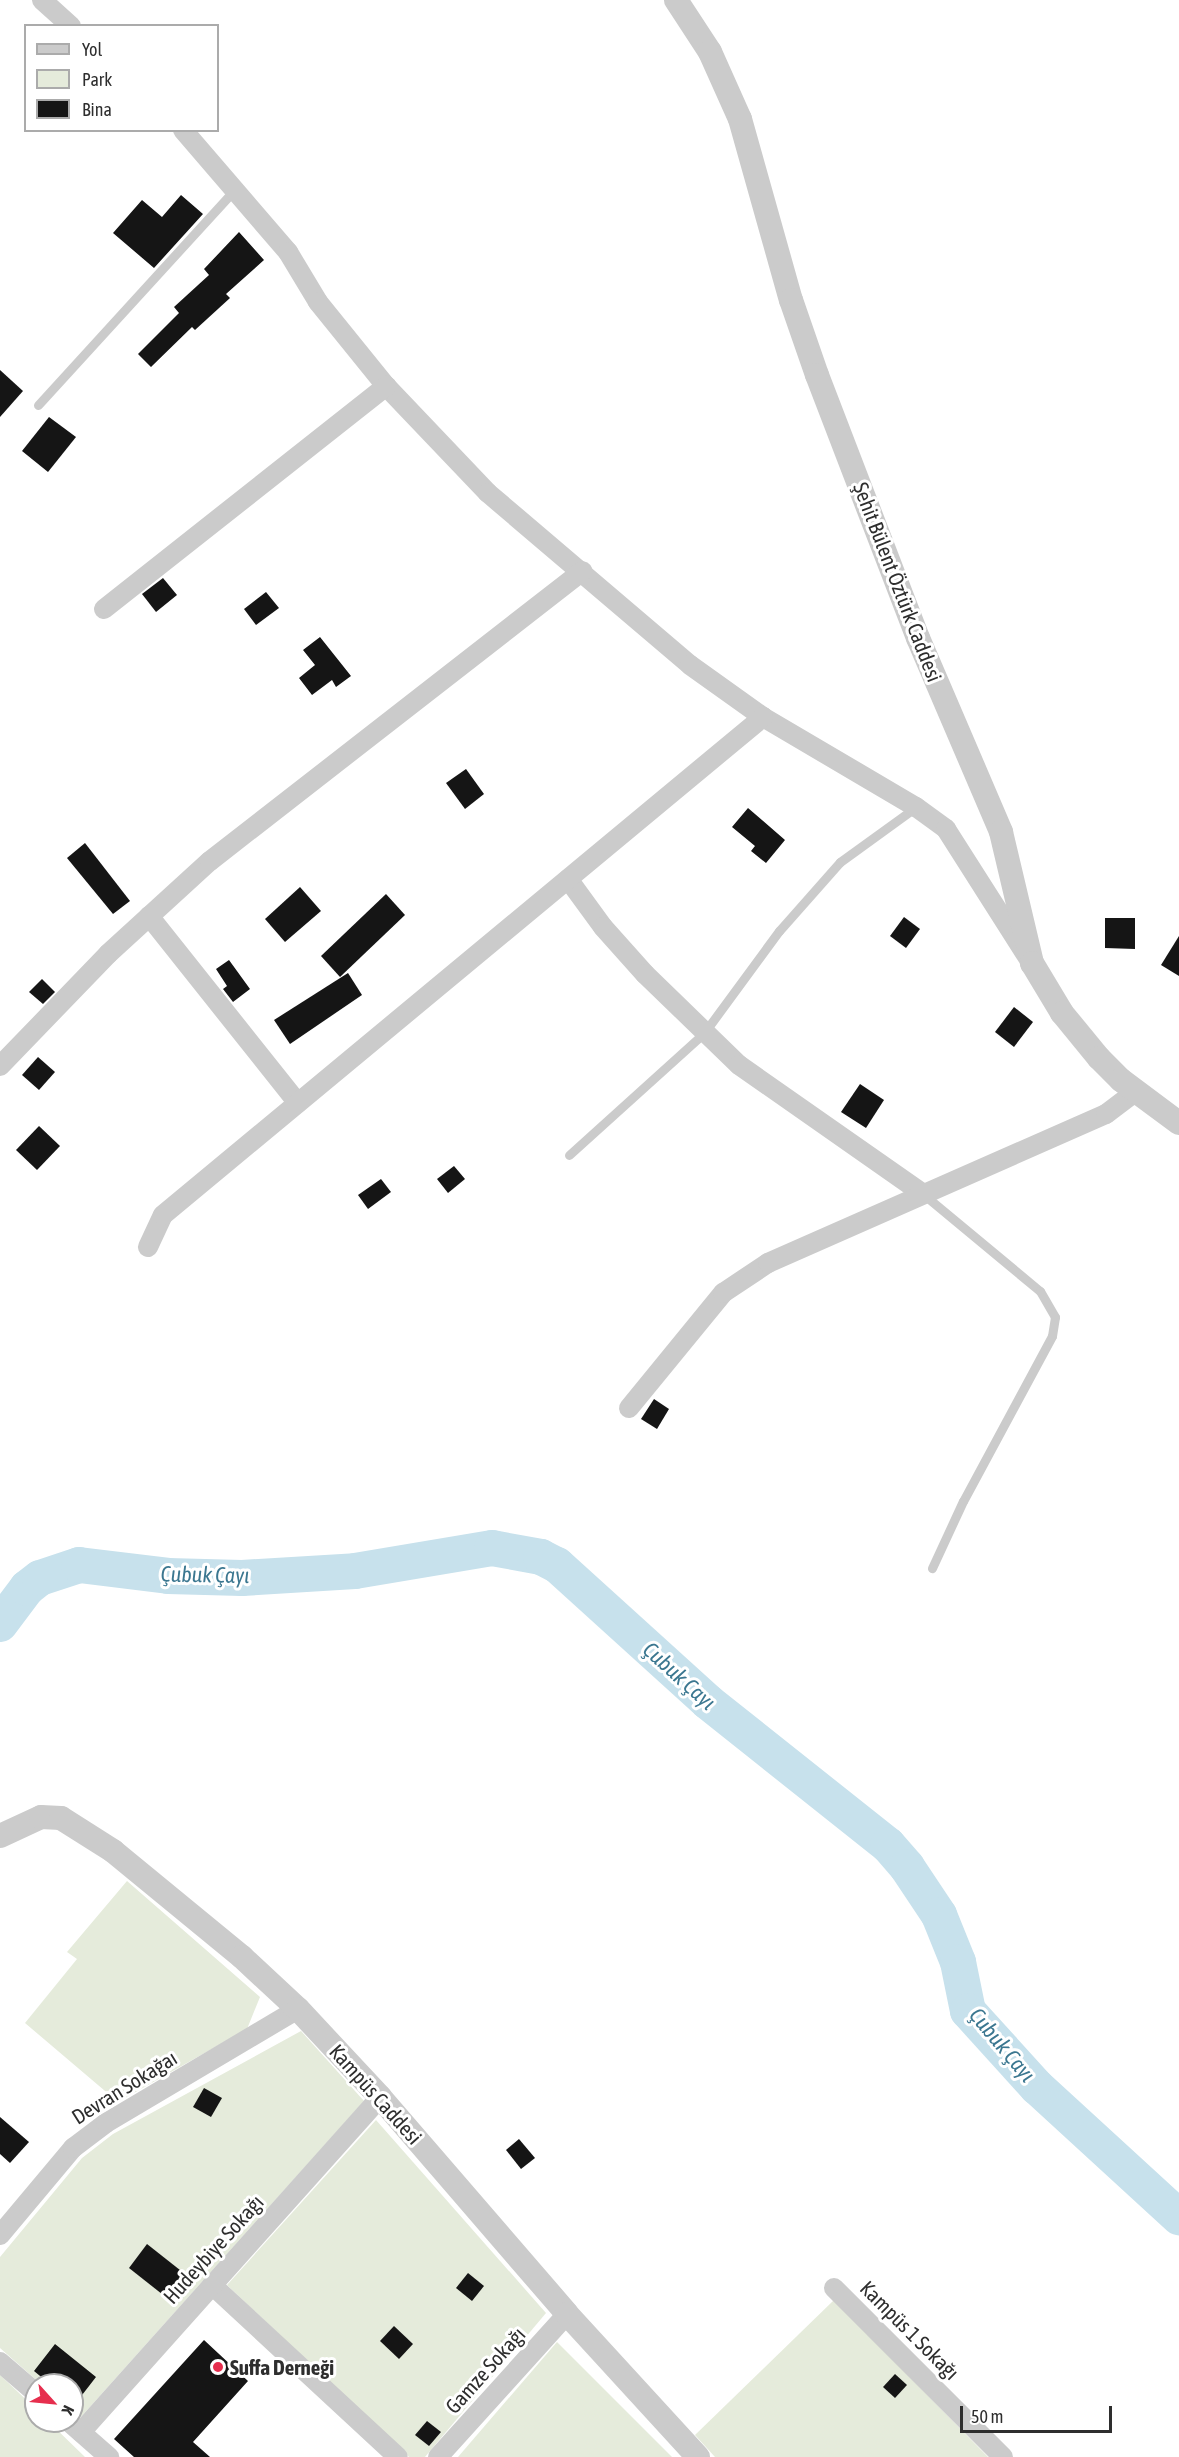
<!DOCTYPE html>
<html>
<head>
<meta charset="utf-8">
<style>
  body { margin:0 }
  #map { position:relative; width:1179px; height:2457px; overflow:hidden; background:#fff; font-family:"Asap Condensed",sans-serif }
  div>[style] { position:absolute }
  .green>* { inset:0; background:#e5ebdb }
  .river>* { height:36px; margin:-18px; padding:0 18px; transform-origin:18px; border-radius:18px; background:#c7e1ec }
  .building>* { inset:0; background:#151515 }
  .service>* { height:9px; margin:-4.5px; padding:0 4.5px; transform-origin:4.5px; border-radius:4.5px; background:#cbcbcb }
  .minor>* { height:20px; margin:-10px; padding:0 10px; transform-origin:10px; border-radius:10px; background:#cbcbcb }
  .tertiary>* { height:24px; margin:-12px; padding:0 12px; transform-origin:12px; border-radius:12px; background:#cbcbcb }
  .dots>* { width:16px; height:16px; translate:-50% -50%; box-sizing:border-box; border:3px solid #fff; border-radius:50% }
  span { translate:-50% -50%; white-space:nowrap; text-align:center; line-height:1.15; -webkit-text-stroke:6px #fff; paint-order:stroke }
  .street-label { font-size:21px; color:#2e2e2e }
  .poi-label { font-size:21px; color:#2e2e2e; font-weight:700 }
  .left { translate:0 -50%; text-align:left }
  .water-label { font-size:22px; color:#3b7790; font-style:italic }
  .legend { position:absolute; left:24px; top:24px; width:195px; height:108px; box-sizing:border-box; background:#fff; border:2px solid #ababab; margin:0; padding:8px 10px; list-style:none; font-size:18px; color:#2e2e2e }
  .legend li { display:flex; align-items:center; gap:12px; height:30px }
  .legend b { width:30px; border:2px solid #ababab }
  .north { position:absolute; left:24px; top:2373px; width:60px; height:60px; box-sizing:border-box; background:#fff; border:2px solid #ababab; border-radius:50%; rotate:117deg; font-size:16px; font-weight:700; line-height:24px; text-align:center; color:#2e2e2e }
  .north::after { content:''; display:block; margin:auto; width:21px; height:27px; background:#e62e4e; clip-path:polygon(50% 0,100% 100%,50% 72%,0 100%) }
  .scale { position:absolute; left:960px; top:2406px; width:152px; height:27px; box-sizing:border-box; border:3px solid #2e2e2e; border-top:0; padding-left:8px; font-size:18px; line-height:21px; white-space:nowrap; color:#2e2e2e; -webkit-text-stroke:4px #fff; paint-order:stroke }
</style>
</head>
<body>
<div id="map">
  <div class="green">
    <div style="clip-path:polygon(127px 1881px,260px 1997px,247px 2029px,118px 2102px,25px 2023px,77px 1959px,67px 1952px)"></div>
    <div style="clip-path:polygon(301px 2031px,364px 2101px,80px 2418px,72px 2411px,72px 2385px,42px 2385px,0 2348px,0 2257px,82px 2158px,113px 2134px)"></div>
    <div style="clip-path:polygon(376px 2120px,546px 2313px,425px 2457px,409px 2457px,227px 2285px)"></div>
    <div style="clip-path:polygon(834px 2300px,988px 2457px,715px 2457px,695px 2435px)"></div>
    <div style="clip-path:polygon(557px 2342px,672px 2457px,458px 2457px)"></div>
    <div style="clip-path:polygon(0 2375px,36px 2409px,36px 2421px,48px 2421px,85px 2457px,0 2457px)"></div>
  </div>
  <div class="river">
    <div style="left:0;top:1624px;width:45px;rotate:-53.1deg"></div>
    <div style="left:27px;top:1588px;width:16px;rotate:-38deg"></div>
    <div style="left:40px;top:1578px;width:41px;rotate:-18.4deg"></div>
    <div style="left:79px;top:1565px;width:90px;rotate:7deg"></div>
    <div style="left:168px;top:1576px;width:74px;rotate:1.5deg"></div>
    <div style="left:242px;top:1578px;width:113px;rotate:-3.5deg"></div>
    <div style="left:355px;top:1571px;width:139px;rotate:-9.5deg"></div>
    <div style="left:492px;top:1548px;width:50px;rotate:10.4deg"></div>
    <div style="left:541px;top:1557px;width:18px;rotate:27deg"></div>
    <div style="left:557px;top:1565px;width:204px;rotate:42.2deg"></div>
    <div style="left:708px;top:1702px;width:230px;rotate:38.5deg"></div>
    <div style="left:888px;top:1845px;width:29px;rotate:49deg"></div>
    <div style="left:907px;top:1867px;width:58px;rotate:56.3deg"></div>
    <div style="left:939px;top:1915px;width:51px;rotate:68deg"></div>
    <div style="left:958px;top:1962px;width:50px;rotate:78.5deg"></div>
    <div style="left:968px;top:2011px;width:103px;rotate:47.8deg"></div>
    <div style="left:1037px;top:2087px;width:193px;rotate:42.5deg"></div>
  </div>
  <div class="building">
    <div style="clip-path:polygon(181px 195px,203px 214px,154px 268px,113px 233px,142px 200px,162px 217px)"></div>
    <div style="clip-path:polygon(239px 232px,264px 260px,226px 294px,230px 298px,195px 330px,192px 327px,151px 367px,138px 354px,179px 313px,174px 307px,209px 275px,204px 269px)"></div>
    <div style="clip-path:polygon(0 370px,23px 391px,0 417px)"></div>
    <div style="clip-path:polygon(49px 417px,76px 437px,48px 472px,22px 451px)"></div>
    <div style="clip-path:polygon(163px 578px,177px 595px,156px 612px,142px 594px)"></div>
    <div style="clip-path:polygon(266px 592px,279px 608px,256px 625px,244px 609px)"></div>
    <div style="clip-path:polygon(320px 637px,351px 676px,336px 687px,332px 680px,312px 695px,299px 678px,315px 665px,303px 650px)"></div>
    <div style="clip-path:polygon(466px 769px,484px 794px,465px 809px,446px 783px)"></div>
    <div style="clip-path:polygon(748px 808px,785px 840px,766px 863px,751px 851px,755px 846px,732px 827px)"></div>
    <div style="clip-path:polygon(85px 843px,130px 901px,113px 914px,67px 858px)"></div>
    <div style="clip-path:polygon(300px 887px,321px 911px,285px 942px,265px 919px)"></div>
    <div style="clip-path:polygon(386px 894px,405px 915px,340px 977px,321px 956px)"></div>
    <div style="clip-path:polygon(904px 917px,920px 929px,906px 948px,890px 936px)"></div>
    <div style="clip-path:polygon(1105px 918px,1135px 918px,1135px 949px,1105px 948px)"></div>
    <div style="clip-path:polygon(1179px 936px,1179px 976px,1161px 965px)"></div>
    <div style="clip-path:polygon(229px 960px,250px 989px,233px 1002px,223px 989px,227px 986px,216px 969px)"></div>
    <div style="clip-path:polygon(348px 973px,362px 995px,290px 1044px,274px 1020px)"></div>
    <div style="clip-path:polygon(42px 979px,55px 992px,43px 1004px,29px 992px)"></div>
    <div style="clip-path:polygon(1014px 1007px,1033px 1022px,1014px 1047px,995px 1032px)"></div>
    <div style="clip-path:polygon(38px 1057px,55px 1072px,39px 1090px,22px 1075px)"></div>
    <div style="clip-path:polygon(860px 1084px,884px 1100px,866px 1128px,841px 1112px)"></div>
    <div style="clip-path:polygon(39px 1126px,60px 1146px,37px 1170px,16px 1150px)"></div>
    <div style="clip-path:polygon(454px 1166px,465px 1179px,448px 1193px,437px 1179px)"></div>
    <div style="clip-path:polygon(381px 1179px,391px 1192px,368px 1209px,358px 1195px)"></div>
    <div style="clip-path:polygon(654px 1399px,669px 1409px,657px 1429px,641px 1419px)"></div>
    <div style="clip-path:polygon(204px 2088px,222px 2098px,211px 2117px,193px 2107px)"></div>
    <div style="clip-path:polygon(0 2117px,29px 2142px,10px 2163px,0 2154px)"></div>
    <div style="clip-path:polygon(519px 2139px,535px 2158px,521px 2169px,506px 2150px)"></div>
    <div style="clip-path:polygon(147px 2244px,185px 2274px,167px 2298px,129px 2268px)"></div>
    <div style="clip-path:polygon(468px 2273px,484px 2286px,472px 2301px,456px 2288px)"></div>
    <div style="clip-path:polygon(394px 2326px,413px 2344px,399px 2359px,380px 2341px)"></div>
    <div style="clip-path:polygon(204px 2340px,248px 2381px,193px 2442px,210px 2457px,134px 2457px,114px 2439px)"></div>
    <div style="clip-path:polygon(55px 2344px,96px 2377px,72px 2408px,72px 2385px,51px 2385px,34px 2371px)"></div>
    <div style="clip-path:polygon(895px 2374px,907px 2385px,895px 2398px,883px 2387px)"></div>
    <div style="clip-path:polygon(427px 2421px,441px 2432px,429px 2446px,415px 2435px)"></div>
  </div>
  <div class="service">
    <div style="left:38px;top:405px;width:291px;rotate:-47.6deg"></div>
    <div style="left:569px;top:1155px;width:182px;rotate:-42.1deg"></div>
    <div style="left:704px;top:1033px;width:127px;rotate:-53.7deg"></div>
    <div style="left:779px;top:931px;width:92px;rotate:-48.5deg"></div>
    <div style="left:840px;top:862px;width:94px;rotate:-35.9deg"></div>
    <div style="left:923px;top:1194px;width:152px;rotate:39.7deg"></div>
    <div style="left:1040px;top:1291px;width:30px;rotate:60deg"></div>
    <div style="left:1055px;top:1317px;width:19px;rotate:99deg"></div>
    <div style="left:1052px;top:1336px;width:187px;rotate:118.3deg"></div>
    <div style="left:963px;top:1501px;width:74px;rotate:114.8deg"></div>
  </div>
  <div class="minor">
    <div style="left:42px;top:0;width:39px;rotate:42deg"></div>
    <div style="left:183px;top:130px;width:161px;rotate:49.3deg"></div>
    <div style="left:288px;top:252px;width:58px;rotate:59deg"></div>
    <div style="left:318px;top:302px;width:108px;rotate:51deg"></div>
    <div style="left:386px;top:386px;width:148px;rotate:46.4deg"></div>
    <div style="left:488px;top:493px;width:265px;rotate:40.4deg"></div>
    <div style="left:690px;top:665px;width:90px;rotate:35.5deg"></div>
    <div style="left:763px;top:717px;width:178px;rotate:30.5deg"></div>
    <div style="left:916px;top:807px;width:37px;rotate:36deg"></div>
    <div style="left:946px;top:829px;width:151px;rotate:57.5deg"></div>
    <div style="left:104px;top:609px;width:360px;rotate:-38.3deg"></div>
    <div style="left:568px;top:879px;width:59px;rotate:53.9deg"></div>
    <div style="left:603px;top:927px;width:63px;rotate:48.2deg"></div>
    <div style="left:645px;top:974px;width:131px;rotate:44.1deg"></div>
    <div style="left:739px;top:1065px;width:225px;rotate:35deg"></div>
    <div style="left:149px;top:916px;width:239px;rotate:51.5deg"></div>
    <div style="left:0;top:1066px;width:156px;rotate:-46deg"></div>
    <div style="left:108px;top:954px;width:138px;rotate:-42.4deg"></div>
    <div style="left:210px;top:861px;width:472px;rotate:-37.9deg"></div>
    <div style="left:148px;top:1247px;width:35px;rotate:-65deg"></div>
    <div style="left:163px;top:1215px;width:780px;rotate:-39.69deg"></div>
    <div style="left:629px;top:1408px;width:149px;rotate:-50.7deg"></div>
    <div style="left:723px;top:1293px;width:54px;rotate:-33.7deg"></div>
    <div style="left:768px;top:1263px;width:369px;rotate:-23.8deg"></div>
    <div style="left:1106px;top:1114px;width:36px;rotate:-37deg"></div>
    <div style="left:0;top:2235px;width:114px;rotate:-50deg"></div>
    <div style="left:73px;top:2148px;width:41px;rotate:-37.1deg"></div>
    <div style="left:106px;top:2123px;width:223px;rotate:-30.7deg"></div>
    <div style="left:212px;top:2285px;width:253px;rotate:42.8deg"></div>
    <div style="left:834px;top:2288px;width:239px;rotate:45deg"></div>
    <div style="left:0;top:2362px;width:48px;rotate:40.7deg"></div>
    <div style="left:68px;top:2421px;width:55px;rotate:41.3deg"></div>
    <div style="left:81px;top:2432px;width:449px;rotate:-48.2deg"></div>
    <div style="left:438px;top:2457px;width:193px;rotate:-47.9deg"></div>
  </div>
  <div class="tertiary">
    <div style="left:676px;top:0;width:62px;rotate:56.8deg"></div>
    <div style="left:710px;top:52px;width:73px;rotate:65.9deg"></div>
    <div style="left:740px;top:119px;width:188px;rotate:74.3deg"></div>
    <div style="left:791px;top:300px;width:79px;rotate:70.9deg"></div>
    <div style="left:817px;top:375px;width:282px;rotate:69deg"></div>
    <div style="left:918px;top:638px;width:211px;rotate:66.8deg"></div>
    <div style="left:1001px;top:832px;width:135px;rotate:76.7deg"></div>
    <div style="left:1032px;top:963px;width:58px;rotate:59deg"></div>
    <div style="left:1062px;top:1013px;width:58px;rotate:50.6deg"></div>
    <div style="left:1099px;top:1058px;width:31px;rotate:45deg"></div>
    <div style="left:1121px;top:1080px;width:72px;rotate:36.6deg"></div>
    <div style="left:0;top:1836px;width:45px;rotate:-24.9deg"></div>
    <div style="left:41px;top:1817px;width:20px;rotate:3deg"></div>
    <div style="left:61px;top:1818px;width:62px;rotate:32.4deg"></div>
    <div style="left:113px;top:1851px;width:167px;rotate:39.4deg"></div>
    <div style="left:242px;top:1957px;width:76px;rotate:42.9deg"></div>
    <div style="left:298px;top:2009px;width:120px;rotate:47deg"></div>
    <div style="left:380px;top:2097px;width:286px;rotate:49.2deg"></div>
    <div style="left:567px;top:2314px;width:194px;rotate:47.5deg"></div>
  </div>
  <div class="dots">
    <div style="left:218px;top:2367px;background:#e62e4e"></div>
  </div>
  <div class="street-label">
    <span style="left:898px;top:582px;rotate:69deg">Şehit Bülent Öztürk Caddesi</span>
    <span style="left:124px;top:2087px;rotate:-32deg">Devran Sokağaı</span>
    <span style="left:376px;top:2094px;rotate:48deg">Kampüs Caddesi</span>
    <span style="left:213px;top:2249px;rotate:-48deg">Hudeybiye Sokağı</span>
    <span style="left:910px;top:2330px;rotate:45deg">Kampüs 1 Sokağı</span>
    <span style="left:485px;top:2370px;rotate:-48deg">Gamze Sokağı</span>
  </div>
  <div class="poi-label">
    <span class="left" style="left:230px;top:2367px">Suffa Derneği</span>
  </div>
  <div class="water-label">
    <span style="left:205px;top:1575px;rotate:1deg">Çubuk Çayı</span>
    <span style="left:679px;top:1676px;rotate:42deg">Çubuk Çayı</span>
    <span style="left:1002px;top:2045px;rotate:50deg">Çubuk Çayı</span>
  </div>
  <ul class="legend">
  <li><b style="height:8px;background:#cbcbcb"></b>Yol</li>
  <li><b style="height:16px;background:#e5ebdb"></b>Park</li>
  <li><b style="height:16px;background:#151515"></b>Bina</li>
  </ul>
  <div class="north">K</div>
  <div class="scale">50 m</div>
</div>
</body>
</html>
